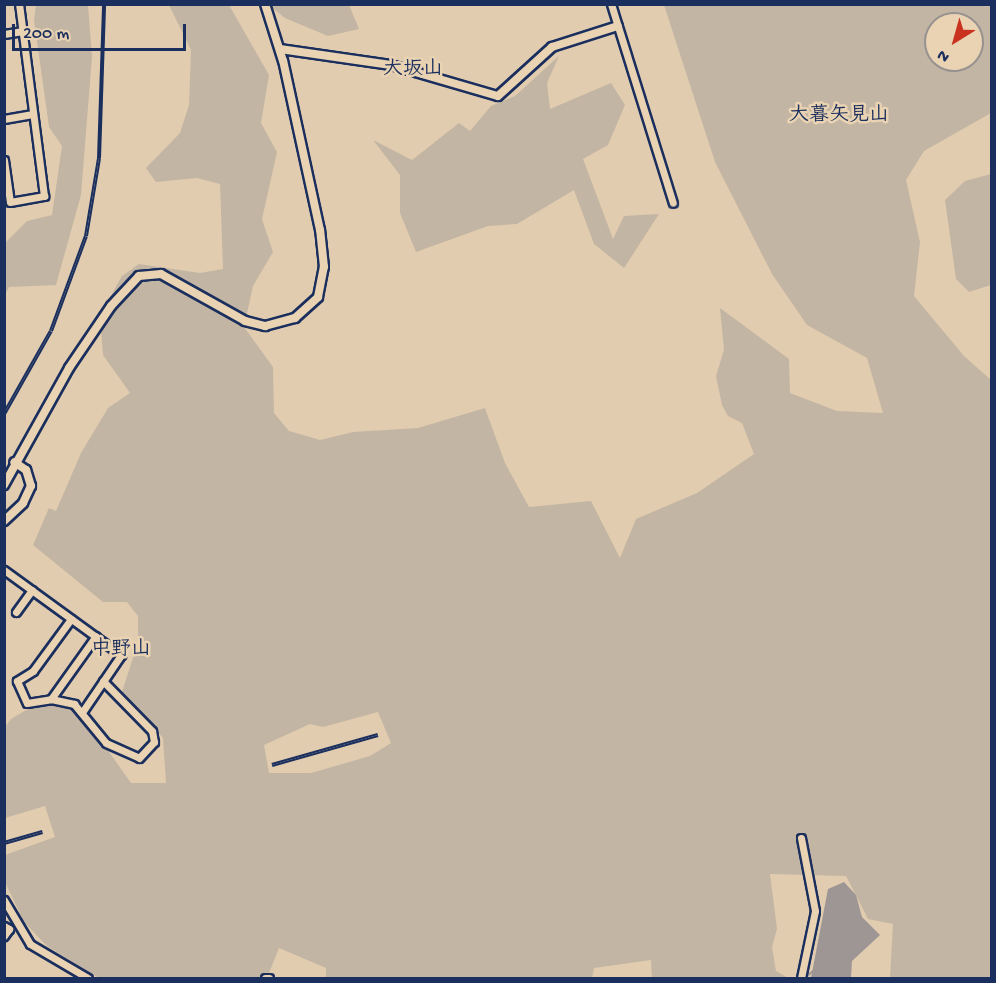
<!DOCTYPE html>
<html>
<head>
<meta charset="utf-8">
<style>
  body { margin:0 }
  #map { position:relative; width:996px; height:983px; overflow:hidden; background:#e1ccaf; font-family:"Gochi Hand","Klee One",sans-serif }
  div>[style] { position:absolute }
  .green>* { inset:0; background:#c3b5a3 }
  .water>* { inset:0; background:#9d9694 }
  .stream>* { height:1.5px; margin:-0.75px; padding:0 0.75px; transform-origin:0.75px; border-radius:0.75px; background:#9d9694 }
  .roads { filter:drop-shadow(2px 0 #1b2f5e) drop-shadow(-2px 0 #1b2f5e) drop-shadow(0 2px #1b2f5e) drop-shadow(0 -2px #1b2f5e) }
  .minor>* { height:7px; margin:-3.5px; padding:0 3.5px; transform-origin:3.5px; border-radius:3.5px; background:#e9d3b2 }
  .tertiary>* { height:8px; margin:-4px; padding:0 4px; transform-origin:4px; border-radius:4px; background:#e9d3b2 }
  .rail>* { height:4px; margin-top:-2px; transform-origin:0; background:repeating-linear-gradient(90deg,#e9d3b2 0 4.5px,#1b2f5e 0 9px); box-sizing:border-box; border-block:2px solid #1b2f5e }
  span { translate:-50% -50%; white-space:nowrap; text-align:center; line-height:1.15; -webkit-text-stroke:5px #e9d3b2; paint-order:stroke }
  .quarter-label { font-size:20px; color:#1b2f5e; font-weight:700 }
  .frame { position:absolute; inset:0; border:6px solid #1b2f5e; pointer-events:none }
  .north { position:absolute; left:924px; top:12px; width:60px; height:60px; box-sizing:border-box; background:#e9d3b2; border:2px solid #979190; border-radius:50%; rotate:217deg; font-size:16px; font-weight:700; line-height:24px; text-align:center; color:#1b2f5e }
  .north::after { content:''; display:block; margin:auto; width:21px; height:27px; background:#c8321e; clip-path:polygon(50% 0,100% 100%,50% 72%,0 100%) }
  .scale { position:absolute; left:12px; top:24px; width:174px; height:27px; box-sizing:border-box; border:3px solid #1b2f5e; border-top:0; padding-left:8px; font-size:18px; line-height:21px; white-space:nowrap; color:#1b2f5e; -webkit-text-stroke:4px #e9d3b2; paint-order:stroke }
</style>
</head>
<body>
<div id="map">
  <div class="green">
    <div style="clip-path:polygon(36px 5px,88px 5px,92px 57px,81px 195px,56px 285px,9px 287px,5px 295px,5px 243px,27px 221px,52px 215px,62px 146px,49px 127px,34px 20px)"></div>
    <div style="clip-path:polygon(evenodd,169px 5px,229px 5px,269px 75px,261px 123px,277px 152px,262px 219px,273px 252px,253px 286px,244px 327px,273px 367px,274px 413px,289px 431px,320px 440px,353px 432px,418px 428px,485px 408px,505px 463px,529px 507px,591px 501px,620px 558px,636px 519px,697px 493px,754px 454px,742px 423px,728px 416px,722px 405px,716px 376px,724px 350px,720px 308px,789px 359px,790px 393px,837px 411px,883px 413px,867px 358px,807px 325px,772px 274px,715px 162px,664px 5px,991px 5px,991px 113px,924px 151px,906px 180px,920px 242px,914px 296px,964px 356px,991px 380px,991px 978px,890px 978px,893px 924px,868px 919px,846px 876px,770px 874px,777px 929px,772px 947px,776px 971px,788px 978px,652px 978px,651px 960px,594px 968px,592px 978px,326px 978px,326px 968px,279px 948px,267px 978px,99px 978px,47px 946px,24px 922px,5px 882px,5px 855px,55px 837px,45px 806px,5px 818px,5px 727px,11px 719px,38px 703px,78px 708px,131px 783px,166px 783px,163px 738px,122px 692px,138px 642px,138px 616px,127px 602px,103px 602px,33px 545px,49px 508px,56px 511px,81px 453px,108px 408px,130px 393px,103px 355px,100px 315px,122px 276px,139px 264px,200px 273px,223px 269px,220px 184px,197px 178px,156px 182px,146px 168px,180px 133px,189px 105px,191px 50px,169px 5px,936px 24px,972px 24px,972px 60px,936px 60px,936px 24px,169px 5px,378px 712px,391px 743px,370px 756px,311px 773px,269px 773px,264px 745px,310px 724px,323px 727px,378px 712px)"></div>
    <div style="clip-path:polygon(269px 5px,349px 5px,359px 29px,328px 36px,285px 18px)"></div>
    <div style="clip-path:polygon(559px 56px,547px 83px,550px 109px,611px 83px,625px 105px,608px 145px,583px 159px,613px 239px,624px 216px,659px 214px,624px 268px,594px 244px,574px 190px,517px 224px,488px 226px,416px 252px,400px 213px,400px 175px,373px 140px,412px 160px,459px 123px,470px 131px,491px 106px,515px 96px)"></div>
    <div style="clip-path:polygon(991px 174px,991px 285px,969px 292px,956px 279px,945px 200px,965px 181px)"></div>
  </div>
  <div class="water">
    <div style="clip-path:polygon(844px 882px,856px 895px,862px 917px,880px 935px,852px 961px,851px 978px,811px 978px,828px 889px)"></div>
  </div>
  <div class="stream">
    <div style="left:805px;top:978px;width:11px;rotate:-41deg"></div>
  </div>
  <div class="roads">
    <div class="minor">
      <div style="left:611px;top:4px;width:208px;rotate:72.7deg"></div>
      <div style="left:4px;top:34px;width:19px;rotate:-9deg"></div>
      <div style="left:4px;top:119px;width:29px;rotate:-10deg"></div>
      <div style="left:4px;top:160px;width:42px;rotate:81.9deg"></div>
      <div style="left:10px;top:202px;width:35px;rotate:-10deg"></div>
      <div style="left:44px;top:196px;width:194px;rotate:-97.4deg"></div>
      <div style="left:4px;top:570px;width:145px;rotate:36deg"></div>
      <div style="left:121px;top:655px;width:68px;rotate:124.2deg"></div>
      <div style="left:16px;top:612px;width:27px;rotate:-54deg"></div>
      <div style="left:71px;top:619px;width:64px;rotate:126.2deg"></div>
      <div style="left:33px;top:671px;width:19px;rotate:148deg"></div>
      <div style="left:17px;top:681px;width:24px;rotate:66deg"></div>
      <div style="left:27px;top:703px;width:24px;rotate:-9deg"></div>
      <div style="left:51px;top:699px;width:24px;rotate:12deg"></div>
      <div style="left:74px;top:704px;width:50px;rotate:50.6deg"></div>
      <div style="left:106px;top:743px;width:36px;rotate:24deg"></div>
      <div style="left:139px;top:758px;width:22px;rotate:-47deg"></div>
      <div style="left:154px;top:742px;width:11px;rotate:-100deg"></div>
      <div style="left:152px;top:731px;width:70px;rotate:-134.4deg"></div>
      <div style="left:51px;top:699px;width:77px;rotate:-54.5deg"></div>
      <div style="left:801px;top:838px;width:74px;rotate:79.1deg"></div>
      <div style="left:815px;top:911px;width:68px;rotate:101.8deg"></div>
      <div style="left:4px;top:900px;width:51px;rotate:59.4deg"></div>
      <div style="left:30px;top:944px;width:67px;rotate:30.4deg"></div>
      <div style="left:4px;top:926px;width:6px;rotate:31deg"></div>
      <div style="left:9px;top:929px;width:9px;rotate:126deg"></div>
      <div style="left:265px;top:978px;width:4px"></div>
    </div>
    <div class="tertiary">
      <div style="left:280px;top:49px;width:112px;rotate:8.2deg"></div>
      <div style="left:391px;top:65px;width:111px;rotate:16.2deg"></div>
      <div style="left:498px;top:96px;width:73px;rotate:-42.2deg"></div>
      <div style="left:552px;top:47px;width:69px;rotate:-17.7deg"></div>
      <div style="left:4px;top:485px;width:134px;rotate:-60.9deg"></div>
      <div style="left:69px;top:368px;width:75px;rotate:-55.9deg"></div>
      <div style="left:111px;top:306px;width:41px;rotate:-47deg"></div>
      <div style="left:139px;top:276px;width:22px;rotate:-5deg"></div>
      <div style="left:161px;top:274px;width:96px;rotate:29.2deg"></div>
      <div style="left:245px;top:321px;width:21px;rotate:14deg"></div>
      <div style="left:265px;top:326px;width:31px;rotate:-15deg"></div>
      <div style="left:295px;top:318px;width:31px;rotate:-42deg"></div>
      <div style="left:318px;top:297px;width:31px;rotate:-79deg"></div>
      <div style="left:324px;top:267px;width:37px;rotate:-96deg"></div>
      <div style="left:320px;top:230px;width:173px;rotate:-102.3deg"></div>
      <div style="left:283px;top:61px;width:60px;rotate:-107.5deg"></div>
      <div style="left:4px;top:521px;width:26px;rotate:-43deg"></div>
      <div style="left:23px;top:503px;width:19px;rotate:-65deg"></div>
      <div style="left:31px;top:486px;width:17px;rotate:-107deg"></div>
      <div style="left:26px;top:470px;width:14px;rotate:-146deg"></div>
    </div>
  </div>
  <div class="rail">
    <div style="left:4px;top:414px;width:95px;rotate:-60.5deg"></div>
    <div style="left:51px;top:331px;width:101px;rotate:-69.8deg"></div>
    <div style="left:86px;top:236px;width:79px;rotate:-80.5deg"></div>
    <div style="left:99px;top:158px;width:154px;rotate:-88.1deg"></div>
    <div style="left:272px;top:765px;width:110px;rotate:-15.8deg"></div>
    <div style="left:4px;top:843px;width:40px;rotate:-16deg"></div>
  </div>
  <div class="quarter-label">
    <span style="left:413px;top:70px">大坂山</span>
    <span style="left:839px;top:116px">大暮矢見山</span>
    <span style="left:121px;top:650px">中野山</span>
  </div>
  <div class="frame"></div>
  <div class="north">N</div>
  <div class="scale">200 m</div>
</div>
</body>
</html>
